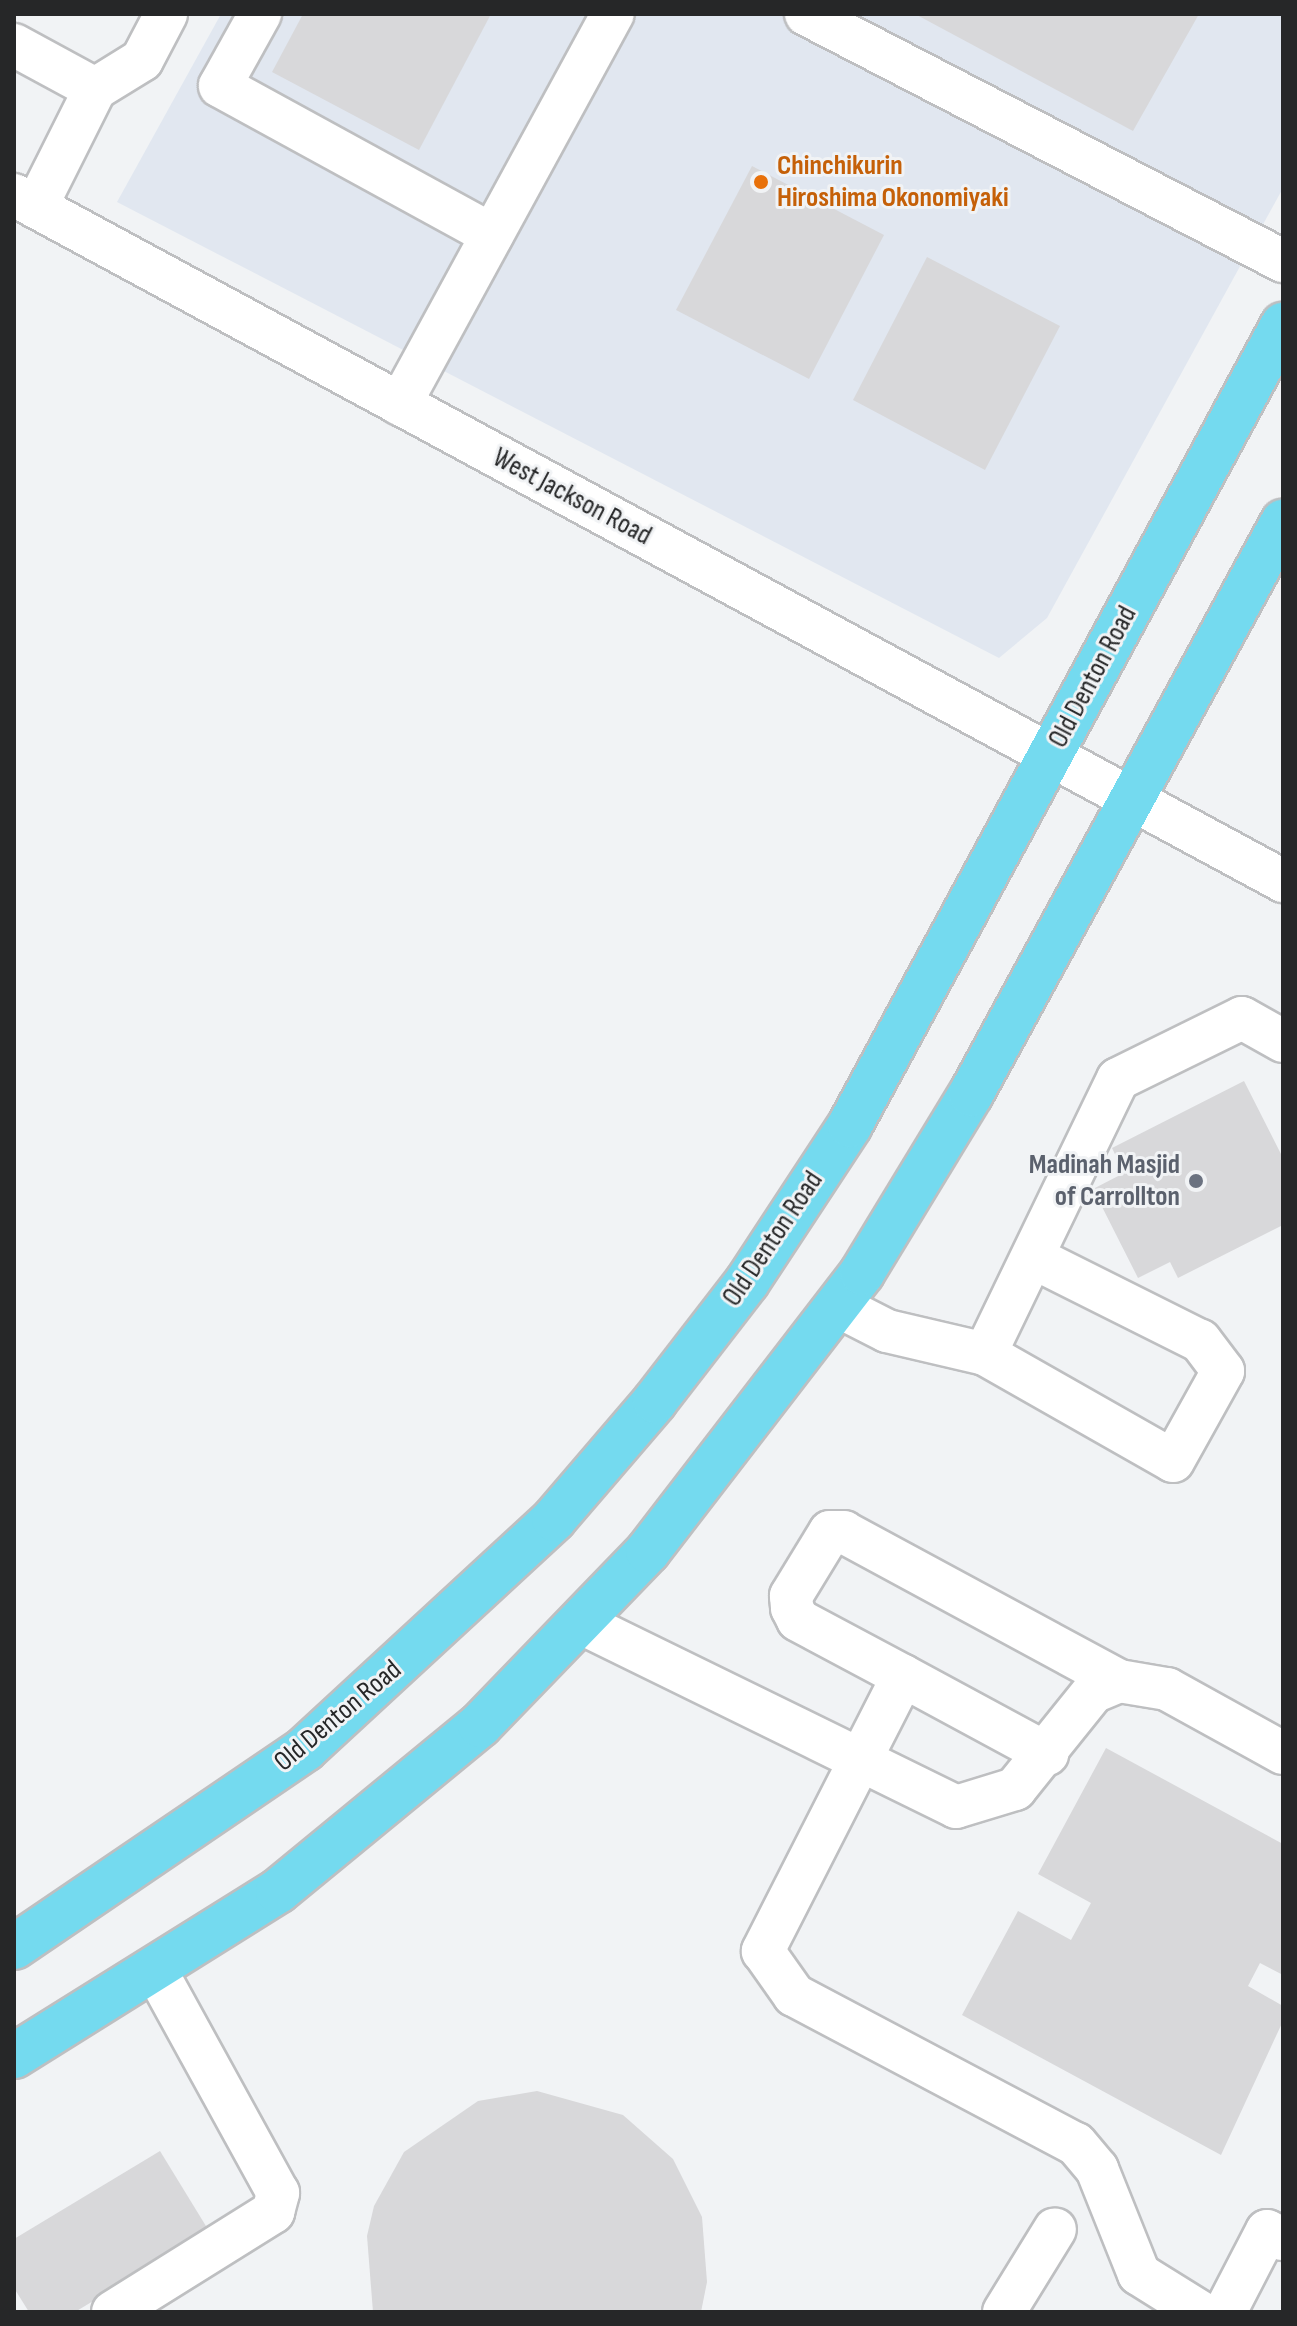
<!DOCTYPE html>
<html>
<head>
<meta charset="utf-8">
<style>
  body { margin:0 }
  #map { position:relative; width:1297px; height:2326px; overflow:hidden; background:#f1f3f5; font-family:"Sofia Sans Condensed",sans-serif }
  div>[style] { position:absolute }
  .built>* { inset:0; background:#e1e7f0 }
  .building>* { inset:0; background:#d8d8da }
  .roads { filter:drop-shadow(2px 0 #bebfc1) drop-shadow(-2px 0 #bebfc1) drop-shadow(0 2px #bebfc1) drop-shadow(0 -2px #bebfc1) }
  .minor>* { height:42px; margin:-21px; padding:0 21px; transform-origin:21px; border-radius:21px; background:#fff }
  .major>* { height:44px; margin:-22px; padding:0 22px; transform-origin:22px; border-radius:22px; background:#74daef }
  .dots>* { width:22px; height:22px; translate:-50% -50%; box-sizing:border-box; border:4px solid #f1f3f5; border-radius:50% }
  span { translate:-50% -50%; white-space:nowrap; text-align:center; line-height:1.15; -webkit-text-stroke:6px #f1f3f5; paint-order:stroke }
  .food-label { font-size:28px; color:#c56008; font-weight:700 }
  .left { translate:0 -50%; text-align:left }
  .street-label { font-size:28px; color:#262728 }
  .worship-label { font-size:28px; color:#5b616d; font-weight:700 }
  .right { translate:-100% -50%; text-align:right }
  .frame { position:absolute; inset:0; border:16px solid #262728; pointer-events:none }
</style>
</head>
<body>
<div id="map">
  <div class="built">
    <div style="clip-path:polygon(221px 14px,1283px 14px,1283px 188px,1047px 618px,999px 658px,117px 202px)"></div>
  </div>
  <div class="building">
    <div style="clip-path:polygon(303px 14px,491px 14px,419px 150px,272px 72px)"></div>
    <div style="clip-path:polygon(915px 14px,1199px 14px,1133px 131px)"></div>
    <div style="clip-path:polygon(752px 166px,884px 235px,809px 379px,676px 310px)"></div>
    <div style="clip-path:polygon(927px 257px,1060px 326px,985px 470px,853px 400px)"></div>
    <div style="clip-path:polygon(1244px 1081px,1283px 1158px,1283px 1225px,1178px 1278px,1170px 1262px,1138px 1278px,1093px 1189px,1124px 1173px,1112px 1148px)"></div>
    <div style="clip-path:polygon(1106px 1748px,1283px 1844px,1283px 1975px,1260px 1963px,1248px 1986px,1283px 2006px,1283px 2021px,1221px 2155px,962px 2015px,1018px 1911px,1071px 1940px,1091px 1903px,1038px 1874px)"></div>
    <div style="clip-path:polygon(537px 2091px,623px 2115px,673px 2159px,702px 2217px,707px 2282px,701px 2312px,373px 2312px,367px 2236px,374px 2206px,404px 2152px,478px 2101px)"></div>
    <div style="clip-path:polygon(160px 2151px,209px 2231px,75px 2312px,29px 2312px,14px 2288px,14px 2239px)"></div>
  </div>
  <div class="roads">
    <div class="minor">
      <div style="left:260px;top:14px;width:82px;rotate:119.1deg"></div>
      <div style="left:220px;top:86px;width:310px;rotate:28.7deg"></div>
      <div style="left:806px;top:14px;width:537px;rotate:27.38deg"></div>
      <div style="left:14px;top:45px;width:92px;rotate:28.5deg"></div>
      <div style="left:14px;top:195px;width:1443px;rotate:28.39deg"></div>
      <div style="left:36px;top:207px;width:132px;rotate:-63.4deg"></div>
      <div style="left:95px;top:89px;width:55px;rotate:-31.7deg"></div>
      <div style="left:142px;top:60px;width:52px;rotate:-62.4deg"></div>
      <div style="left:400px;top:404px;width:444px;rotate:-61.4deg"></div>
      <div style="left:838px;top:1306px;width:55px;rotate:27deg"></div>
      <div style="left:887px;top:1331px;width:101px;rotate:13.2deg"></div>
      <div style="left:985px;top:1354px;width:305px;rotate:-64.2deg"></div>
      <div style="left:1118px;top:1079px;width:138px;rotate:-26.2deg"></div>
      <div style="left:1242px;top:1018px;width:47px;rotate:29.3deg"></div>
      <div style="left:985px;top:1354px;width:216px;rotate:29.6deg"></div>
      <div style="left:1173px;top:1461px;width:103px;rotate:-60.9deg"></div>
      <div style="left:1223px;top:1371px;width:38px;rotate:-127deg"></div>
      <div style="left:1200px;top:1341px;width:186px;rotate:-153.4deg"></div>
      <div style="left:579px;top:1622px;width:420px;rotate:26.1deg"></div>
      <div style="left:956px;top:1807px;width:62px;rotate:-17deg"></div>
      <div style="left:1015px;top:1789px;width:124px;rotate:-51.2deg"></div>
      <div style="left:1093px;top:1692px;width:28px;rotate:-23deg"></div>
      <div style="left:1119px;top:1681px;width:49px;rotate:9.5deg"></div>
      <div style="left:1167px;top:1689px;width:132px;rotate:28.9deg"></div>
      <div style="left:903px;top:1676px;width:164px;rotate:28.4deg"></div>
      <div style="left:1119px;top:1681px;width:313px;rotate:-151.6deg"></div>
      <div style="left:844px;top:1532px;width:14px;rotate:180deg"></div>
      <div style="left:830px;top:1532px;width:75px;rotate:121.4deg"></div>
      <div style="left:791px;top:1596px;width:12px;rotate:85deg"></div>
      <div style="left:792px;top:1608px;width:13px;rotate:63deg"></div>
      <div style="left:798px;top:1620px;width:119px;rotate:28.1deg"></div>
      <div style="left:903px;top:1676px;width:309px;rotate:117deg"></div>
      <div style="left:763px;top:1951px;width:54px;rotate:54.8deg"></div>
      <div style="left:794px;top:1995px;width:319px;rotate:27.9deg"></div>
      <div style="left:1076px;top:2144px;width:33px;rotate:50deg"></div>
      <div style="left:1097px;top:2169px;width:113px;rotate:68.2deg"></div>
      <div style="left:1139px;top:2274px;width:72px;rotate:31.9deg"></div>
      <div style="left:113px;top:2312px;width:189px;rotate:-32deg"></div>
      <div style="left:273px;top:2212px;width:20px;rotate:-75deg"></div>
      <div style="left:278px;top:2193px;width:256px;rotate:-118.8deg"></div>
      <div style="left:1004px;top:2312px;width:97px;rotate:-58.4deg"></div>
      <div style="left:1225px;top:2312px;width:91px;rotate:-62.6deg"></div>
      <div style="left:1267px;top:2231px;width:18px;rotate:27deg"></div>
    </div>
    <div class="major">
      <div style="left:14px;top:1947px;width:352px;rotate:-34.2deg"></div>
      <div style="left:305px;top:1749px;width:339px;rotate:-42.7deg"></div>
      <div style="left:554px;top:1519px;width:155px;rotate:-49.4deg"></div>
      <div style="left:655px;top:1401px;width:150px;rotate:-52.3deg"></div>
      <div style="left:747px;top:1282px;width:188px;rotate:-56.7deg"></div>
      <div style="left:850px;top:1125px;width:910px;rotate:-61.58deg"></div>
      <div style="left:14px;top:2056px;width:311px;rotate:-32deg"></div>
      <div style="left:278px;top:1891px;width:261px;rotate:-39.4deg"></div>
      <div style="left:480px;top:1725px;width:242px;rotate:-46deg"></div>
      <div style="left:648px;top:1551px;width:351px;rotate:-52.4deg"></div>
      <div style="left:862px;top:1273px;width:210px;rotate:-58.7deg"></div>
      <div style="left:971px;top:1094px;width:652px;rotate:-61.39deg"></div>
    </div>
  </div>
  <div class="dots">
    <div style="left:761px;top:182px;background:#e8710a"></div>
    <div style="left:1196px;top:1181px;background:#6b7280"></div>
  </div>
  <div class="food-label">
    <span class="left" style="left:777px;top:182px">Chinchikurin<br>Hiroshima Okonomiyaki</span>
  </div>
  <div class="street-label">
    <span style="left:572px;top:497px;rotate:28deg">West Jackson Road</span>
    <span style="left:1093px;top:677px;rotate:-62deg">Old Denton Road</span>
    <span style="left:773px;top:1239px;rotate:-56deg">Old Denton Road</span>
    <span style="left:338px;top:1716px;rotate:-40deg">Old Denton Road</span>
  </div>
  <div class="worship-label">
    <span class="right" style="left:1180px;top:1181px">Madinah Masjid<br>of Carrollton</span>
  </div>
  <div class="frame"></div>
</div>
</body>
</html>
